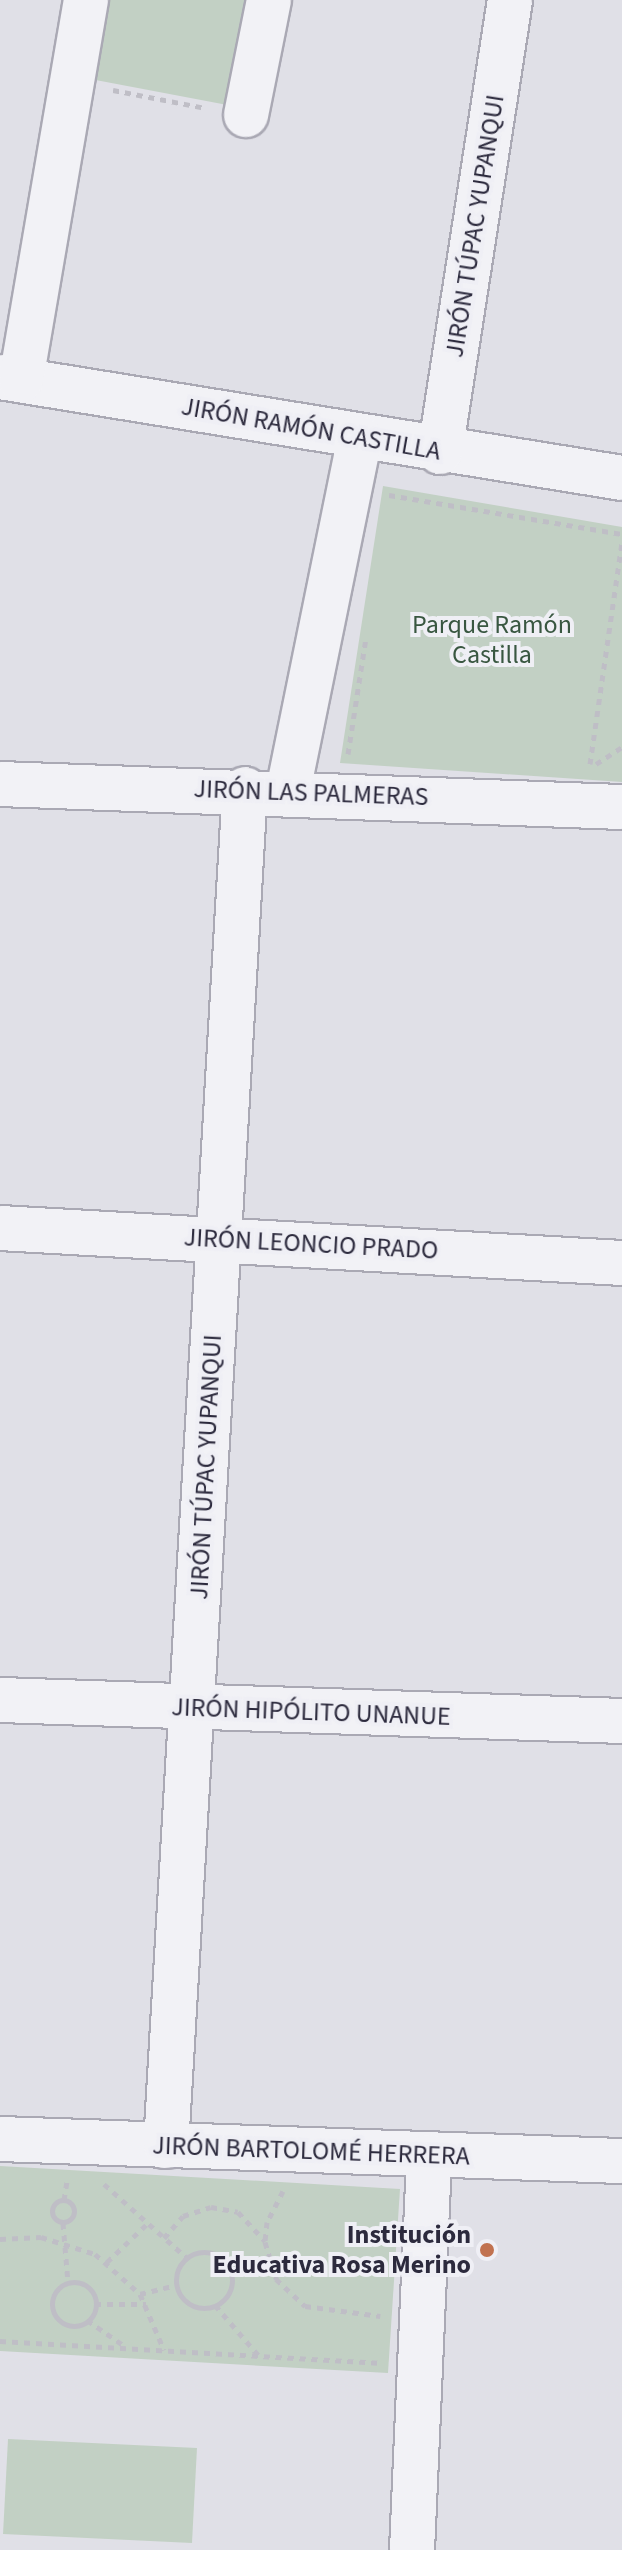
<!DOCTYPE html>
<html>
<head>
<meta charset="utf-8">
<style>
  body { margin:0 }
  #map { position:relative; width:622px; height:2550px; overflow:hidden; background:#e0e0e7; font-family:"Source Sans 3",sans-serif }
  div>[style] { position:absolute }
  .green>* { inset:0; background:#c2d0c4 }
  .path>* { height:5px; margin-top:-2.5px; transform-origin:0; background:repeating-linear-gradient(90deg,#bfbec6 0 6px,transparent 0 12px) }
  .path>.ring { margin:-2.5px; padding:0; box-sizing:content-box; background:none; border:5px solid #bfbec6; border-radius:50% }
  .roads { filter:drop-shadow(2px 0 #aaa9b4) drop-shadow(-2px 0 #aaa9b4) drop-shadow(0 2px #aaa9b4) drop-shadow(0 -2px #aaa9b4) }
  .minor>* { height:44px; margin:-22px; padding:0 22px; transform-origin:22px; border-radius:22px; background:#f2f2f6 }
  .dots>* { width:22px; height:22px; translate:-50% -50%; box-sizing:border-box; border:4px solid #efeff5; border-radius:50% }
  span { translate:-50% -50%; white-space:nowrap; text-align:center; line-height:1.15; -webkit-text-stroke:8px #efeff5; paint-order:stroke }
  .street-label { font-size:26px; color:#2c2a3d }
  .park-label { font-size:26px; color:#395741 }
  .poi-label { font-size:26px; color:#2c2a3d; font-weight:700 }
  .right { translate:-100% -50%; text-align:right }
</style>
</head>
<body>
<div id="map">
  <div class="green">
    <div style="clip-path:polygon(100px 0,259px 0,238px 107px,85px 78px)"></div>
    <div style="clip-path:polygon(383px 486px,622px 527px,622px 782px,340px 763px)"></div>
    <div style="clip-path:polygon(0 2166px,400px 2189px,388px 2373px,0 2351px)"></div>
    <div style="clip-path:polygon(8px 2439px,197px 2448px,192px 2543px,3px 2534px)"></div>
  </div>
  <div class="path">
    <div style="left:113px;top:90px;width:95px;rotate:11deg"></div>
    <div style="left:389px;top:495px;width:236px;rotate:9.5deg"></div>
    <div style="left:348px;top:754px;width:117px;rotate:-81.2deg"></div>
    <div style="left:590px;top:764px;width:224px;rotate:-81.8deg"></div>
    <div style="left:596px;top:764px;width:31px;rotate:-33deg"></div>
    <div style="left:104px;top:2184px;width:111px;rotate:41.7deg"></div>
    <div style="left:283px;top:2191px;width:35px;rotate:117deg"></div>
    <div style="left:267px;top:2222px;width:20px;rotate:96deg"></div>
    <div style="left:265px;top:2242px;width:39px;rotate:73deg"></div>
    <div style="left:276px;top:2279px;width:40px;rotate:43deg"></div>
    <div style="left:305px;top:2306px;width:76px;rotate:7.6deg"></div>
    <div class="ring" style="left:52px;top:2200px;width:17px;height:17px"></div>
    <div style="left:64px;top:2200px;width:18px;rotate:-81deg"></div>
    <div style="left:63px;top:2223px;width:60px;rotate:85.2deg"></div>
    <div style="left:164px;top:2238px;width:29px;rotate:-49deg"></div>
    <div style="left:183px;top:2216px;width:29px;rotate:-18deg"></div>
    <div style="left:211px;top:2207px;width:27px;rotate:10deg"></div>
    <div style="left:238px;top:2212px;width:40px;rotate:47deg"></div>
    <div style="left:0;top:2239px;width:41px;rotate:-2.8deg"></div>
    <div style="left:41px;top:2237px;width:57px;rotate:17.5deg"></div>
    <div style="left:95px;top:2254px;width:60px;rotate:41.6deg"></div>
    <div style="left:140px;top:2294px;width:61px;rotate:66.8deg"></div>
    <div class="ring" style="left:176px;top:2252px;width:51px;height:51px"></div>
    <div style="left:107px;top:2262px;width:57px;rotate:-43.6deg"></div>
    <div style="left:231px;top:2274px;width:39px;rotate:-19deg"></div>
    <div class="ring" style="left:52px;top:2282px;width:39px;height:39px"></div>
    <div style="left:140px;top:2294px;width:38px;rotate:-14deg"></div>
    <div style="left:95px;top:2304px;width:51px"></div>
    <div style="left:215px;top:2305px;width:67px;rotate:49.2deg"></div>
    <div style="left:87px;top:2320px;width:47px;rotate:34.7deg"></div>
    <div style="left:0;top:2341px;width:379px;rotate:3.3deg"></div>
  </div>
  <div class="roads">
    <div class="minor">
      <div style="left:246px;top:115px;width:117px;rotate:-78.7deg"></div>
      <div style="left:0;top:377px;width:630px;rotate:9.22deg"></div>
      <div style="left:21px;top:380px;width:386px;rotate:-80.3deg"></div>
      <div style="left:440px;top:452px;width:457px;rotate:-81.2deg"></div>
      <div style="left:0;top:784px;width:622px;rotate:2.12deg"></div>
      <div style="left:288px;top:791px;width:360px;rotate:-78.5deg"></div>
      <div style="left:0;top:1228px;width:623px;rotate:3.22deg"></div>
      <div style="left:0;top:1700px;width:622px;rotate:1.93deg"></div>
      <div style="left:0;top:2139px;width:622px;rotate:2.03deg"></div>
      <div style="left:166px;top:2146px;width:1359px;rotate:-86.67deg"></div>
      <div style="left:412px;top:2550px;width:394px;rotate:-87.5deg"></div>
    </div>
  </div>
  <div class="dots">
    <div style="left:487px;top:2250px;background:#c17250"></div>
  </div>
  <div class="street-label">
    <span style="left:475px;top:226px;rotate:-81deg">JIRÓN TÚPAC YUPANQUI</span>
    <span style="left:311px;top:429px;rotate:10deg">JIRÓN RAMÓN CASTILLA</span>
    <span style="left:311px;top:793px;rotate:2deg">JIRÓN LAS PALMERAS</span>
    <span style="left:311px;top:1244px;rotate:3deg">JIRÓN LEONCIO PRADO</span>
    <span style="left:206px;top:1467px;rotate:-87deg">JIRÓN TÚPAC YUPANQUI</span>
    <span style="left:311px;top:1712px;rotate:2deg">JIRÓN HIPÓLITO UNANUE</span>
    <span style="left:311px;top:2151px;rotate:2deg">JIRÓN BARTOLOMÉ HERRERA</span>
  </div>
  <div class="park-label">
    <span style="left:492px;top:640px">Parque Ramón<br>Castilla</span>
  </div>
  <div class="poi-label">
    <span class="right" style="left:471px;top:2250px">Institución<br>Educativa Rosa Merino</span>
  </div>
</div>
</body>
</html>
